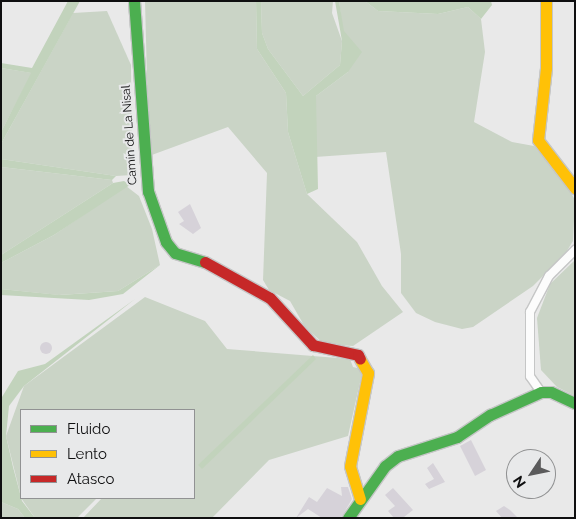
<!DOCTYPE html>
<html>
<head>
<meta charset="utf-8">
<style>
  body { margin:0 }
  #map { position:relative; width:576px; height:519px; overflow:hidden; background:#e9e9e9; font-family:Raleway,sans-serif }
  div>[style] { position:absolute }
  .green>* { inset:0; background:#cad4c6 }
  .forest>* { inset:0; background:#c2d3bc }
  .building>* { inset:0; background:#d6d2d9 }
  .round { border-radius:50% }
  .roads { filter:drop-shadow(1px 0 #c5c6c6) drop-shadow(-1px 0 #c5c6c6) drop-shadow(0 1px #c5c6c6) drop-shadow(0 -1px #c5c6c6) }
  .street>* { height:8px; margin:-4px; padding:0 4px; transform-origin:4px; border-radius:4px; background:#fcfcfc }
  .fast>* { height:11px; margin:-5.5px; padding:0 5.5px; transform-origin:5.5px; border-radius:5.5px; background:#4caf50 }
  .slow>* { height:11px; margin:-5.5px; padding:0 5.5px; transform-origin:5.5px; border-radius:5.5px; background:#ffc107 }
  .jam>* { height:11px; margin:-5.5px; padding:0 5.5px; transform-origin:5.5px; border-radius:5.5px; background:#c62828 }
  span { translate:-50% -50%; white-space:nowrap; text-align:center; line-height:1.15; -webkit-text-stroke:4px #e8e9ea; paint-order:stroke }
  .street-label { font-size:12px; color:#0f0f10 }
  .frame { position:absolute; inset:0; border:2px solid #0f0f10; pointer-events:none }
  .legend { position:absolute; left:20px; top:409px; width:175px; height:90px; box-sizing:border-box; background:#e8e9ea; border:1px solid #919293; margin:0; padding:6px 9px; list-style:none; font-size:15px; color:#0f0f10 }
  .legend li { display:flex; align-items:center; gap:10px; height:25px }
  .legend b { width:25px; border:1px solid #919293 }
  .north { position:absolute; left:506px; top:449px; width:50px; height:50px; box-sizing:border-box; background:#e8e9ea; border:1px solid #919293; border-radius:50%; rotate:236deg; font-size:14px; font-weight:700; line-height:20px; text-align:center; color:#0f0f10 }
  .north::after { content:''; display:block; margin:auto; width:18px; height:22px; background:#5b5b5c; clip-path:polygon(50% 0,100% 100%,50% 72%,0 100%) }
</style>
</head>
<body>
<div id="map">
  <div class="green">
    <div style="clip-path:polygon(145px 1px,256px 1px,257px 49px,286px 93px,288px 132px,307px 194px,357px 242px,382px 286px,403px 312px,353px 346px,324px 344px,305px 327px,290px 301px,269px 290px,263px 280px,267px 173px,228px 127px,149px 156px)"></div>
    <div style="clip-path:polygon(261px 1px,333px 1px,332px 13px,342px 41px,340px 65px,303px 96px,268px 49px,262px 33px)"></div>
    <div style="clip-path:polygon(339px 1px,365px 1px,378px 11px,438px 14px,468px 7px,481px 19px,485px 52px,474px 122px,512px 142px,534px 146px,566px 184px,575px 200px,573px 241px,565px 254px,533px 286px,473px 327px,462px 329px,435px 322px,416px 313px,401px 293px,401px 254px,386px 152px,315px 157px,316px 96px,348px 72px)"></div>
    <div style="clip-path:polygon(107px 11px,131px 65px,132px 175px,116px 176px,1px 159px,1px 144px,73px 13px)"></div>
    <div style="clip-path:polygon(1px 68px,32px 73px,1px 132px)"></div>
    <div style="clip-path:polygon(1px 167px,112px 180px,113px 183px,1px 255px)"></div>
    <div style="clip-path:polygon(126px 186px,139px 196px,152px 229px,160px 265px,118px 291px,59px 295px,1px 289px,1px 263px,54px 235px)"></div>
    <div style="clip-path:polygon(575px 260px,575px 396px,557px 387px,541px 370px,537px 318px,550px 284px)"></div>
    <div style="clip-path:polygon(145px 297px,205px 321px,227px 349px,350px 359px,353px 367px,361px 369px,361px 378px,348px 436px,269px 460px,212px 518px,83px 518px,102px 498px,194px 498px,194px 410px,21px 410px,21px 497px,6px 436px,24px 386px)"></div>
    <div style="clip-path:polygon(21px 498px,97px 498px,77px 518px,35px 518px)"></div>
    <div style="clip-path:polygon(1px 502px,18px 509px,25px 518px,1px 518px)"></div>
  </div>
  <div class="forest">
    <div style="clip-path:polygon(68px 1px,80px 1px,1px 144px,1px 132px,31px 73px,1px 68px,1px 63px,32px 68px)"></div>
    <div style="clip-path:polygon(256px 1px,261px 1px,262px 33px,268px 49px,303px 96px,340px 65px,342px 41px,335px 1px,339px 1px,344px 31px,362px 52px,348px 72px,316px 96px,318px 189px,307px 194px,288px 132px,286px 93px,257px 49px)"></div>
    <div style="clip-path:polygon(365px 1px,491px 1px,492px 5px,481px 19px,468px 7px,438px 14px,378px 11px)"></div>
    <div style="clip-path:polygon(1px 159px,116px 176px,112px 180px,1px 167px)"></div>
    <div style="clip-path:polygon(124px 181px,130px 185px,54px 235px,1px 263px,1px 255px,113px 183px)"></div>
    <div style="clip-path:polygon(160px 265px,123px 294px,89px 300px,1px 295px,1px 289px,60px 295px,118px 291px)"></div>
    <div style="clip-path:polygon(135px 299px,24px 386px,9px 406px,6px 436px,13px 467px,22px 501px,35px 518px,25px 518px,18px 509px,1px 502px,2px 397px,18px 371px,45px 364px)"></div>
    <div style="clip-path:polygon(313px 355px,316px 359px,202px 469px,198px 465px)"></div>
  </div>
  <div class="building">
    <div style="clip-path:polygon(190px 204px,201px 228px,193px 234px,179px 224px,184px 221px,178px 212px)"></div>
    <div class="round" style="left:40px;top:342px;width:12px;height:12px"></div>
    <div style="clip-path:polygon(471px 440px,486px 470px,475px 476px,460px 446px)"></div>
    <div style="clip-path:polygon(433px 463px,445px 482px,429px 489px,425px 484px,434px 479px,427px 468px)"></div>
    <div style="clip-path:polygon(341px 487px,348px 487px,352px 499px,341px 518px,322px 518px,308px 509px,296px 518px,309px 497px,317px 502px,327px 488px,342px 496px)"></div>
    <div style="clip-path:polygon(393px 488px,413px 510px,404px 517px,394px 518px,388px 511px,395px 506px,385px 495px)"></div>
    <div style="clip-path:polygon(504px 506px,510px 510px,518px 518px,502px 518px,496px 511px)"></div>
  </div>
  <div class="roads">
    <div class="street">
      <div style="left:541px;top:392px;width:19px;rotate:-125deg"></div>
      <div style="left:530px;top:376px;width:64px;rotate:-90deg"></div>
      <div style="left:530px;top:312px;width:41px;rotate:-62.2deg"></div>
      <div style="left:549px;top:276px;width:37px;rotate:-45deg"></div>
    </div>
    <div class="fast">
      <div style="left:134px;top:1px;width:191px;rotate:85.8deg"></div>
      <div style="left:148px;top:191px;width:54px;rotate:70.6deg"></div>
      <div style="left:166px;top:242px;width:14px;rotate:51deg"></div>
      <div style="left:175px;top:253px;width:31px;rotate:17deg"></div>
      <div style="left:348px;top:518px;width:64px;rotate:-54.6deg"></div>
      <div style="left:385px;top:466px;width:16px;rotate:-38deg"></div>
      <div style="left:398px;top:456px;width:62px;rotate:-17.9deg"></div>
      <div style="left:457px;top:437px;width:40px;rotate:-34deg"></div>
      <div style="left:490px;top:415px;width:56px;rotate:-24.3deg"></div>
      <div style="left:541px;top:392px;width:10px"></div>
      <div style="left:551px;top:392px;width:26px;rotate:25deg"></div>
    </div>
    <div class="slow">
      <div style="left:546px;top:1px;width:67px;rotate:90deg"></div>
      <div style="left:546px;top:68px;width:72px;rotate:96.3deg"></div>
      <div style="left:538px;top:140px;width:61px;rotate:52.4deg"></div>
      <div style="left:360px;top:499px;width:34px;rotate:-107deg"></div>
      <div style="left:350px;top:466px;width:95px;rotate:-79deg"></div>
      <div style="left:368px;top:373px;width:16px;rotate:-120deg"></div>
    </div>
    <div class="jam">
      <div style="left:205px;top:262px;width:74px;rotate:29deg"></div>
      <div style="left:270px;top:298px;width:64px;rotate:47.5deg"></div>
      <div style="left:313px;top:345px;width:46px;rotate:12.5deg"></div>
      <div style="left:358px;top:355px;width:4px;rotate:63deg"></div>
    </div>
  </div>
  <div class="street-label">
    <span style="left:130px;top:135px;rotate:-94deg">Camín de La Nisal</span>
  </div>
  <div class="frame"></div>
  <ul class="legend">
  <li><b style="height:6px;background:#4caf50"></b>Fluido</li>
  <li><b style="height:6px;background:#ffc107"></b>Lento</li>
  <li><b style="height:6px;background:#c62828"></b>Atasco</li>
  </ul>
  <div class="north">N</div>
</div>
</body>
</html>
